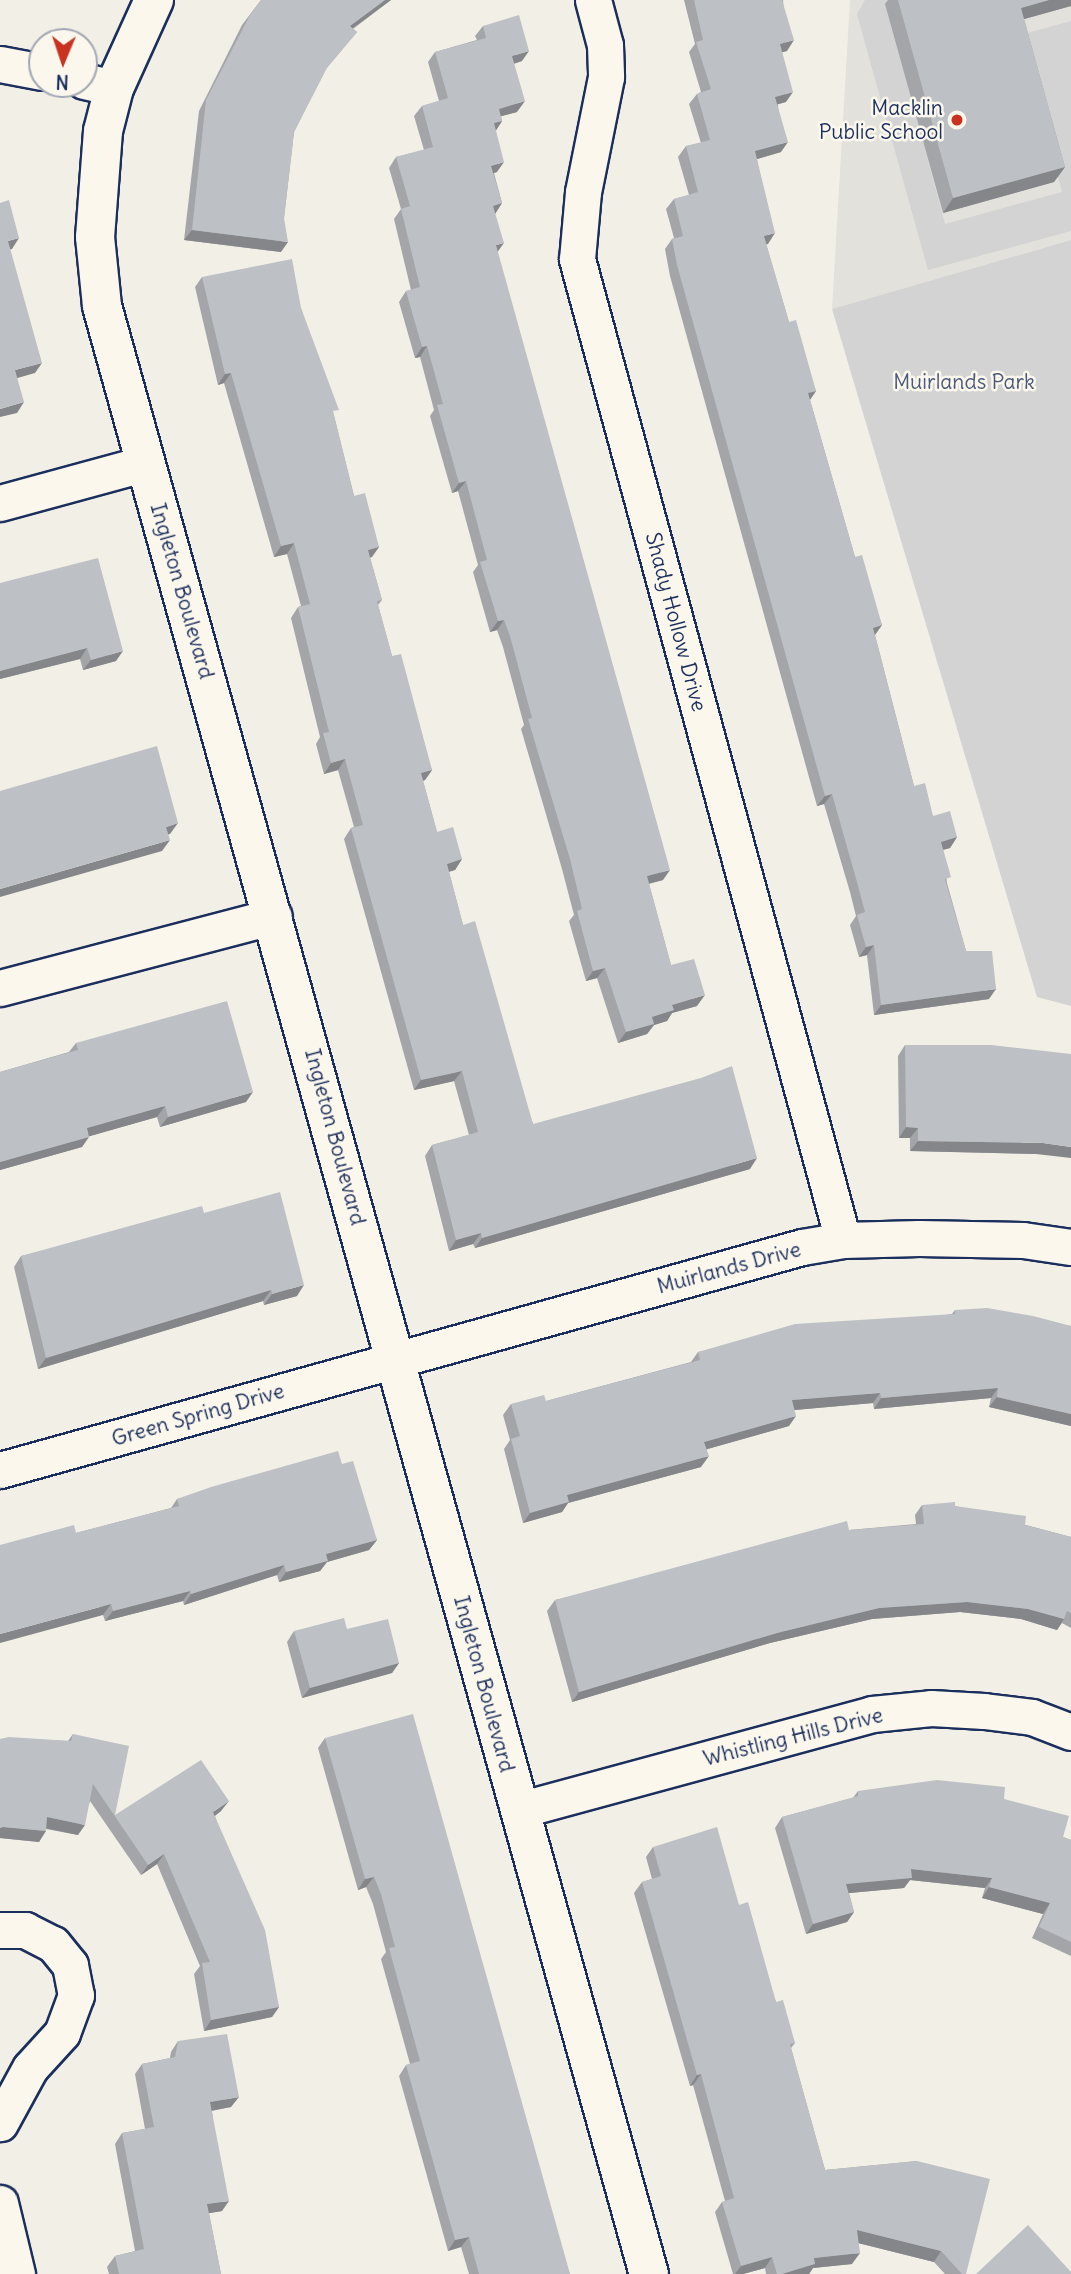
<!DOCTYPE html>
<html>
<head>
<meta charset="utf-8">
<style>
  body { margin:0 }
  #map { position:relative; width:1071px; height:2274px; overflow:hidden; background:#f2efe6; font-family:Delius,sans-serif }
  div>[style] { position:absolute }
  .built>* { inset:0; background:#e2e1dc }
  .green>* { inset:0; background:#d2d3d2 }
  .roads { filter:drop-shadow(2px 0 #1b2f5e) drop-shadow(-2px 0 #1b2f5e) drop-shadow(0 2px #1b2f5e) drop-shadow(0 -2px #1b2f5e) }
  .street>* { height:35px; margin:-17.5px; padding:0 17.5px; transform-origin:17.5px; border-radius:17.5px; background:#fbf7ec }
  .secondary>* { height:38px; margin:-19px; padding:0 19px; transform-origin:19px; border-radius:19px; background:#fbf7ec }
  .wall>* { inset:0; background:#a3a5a9 }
  .shaded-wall>* { inset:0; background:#848689 }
  .building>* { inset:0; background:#bdc0c4 }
  .dots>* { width:19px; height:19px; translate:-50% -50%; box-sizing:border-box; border:4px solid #fbf7ec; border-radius:50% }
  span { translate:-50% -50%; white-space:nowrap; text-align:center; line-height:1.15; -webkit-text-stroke:5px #fbf7ec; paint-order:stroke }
  .poi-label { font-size:21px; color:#1b2f5e }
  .right { translate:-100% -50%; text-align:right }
  .park-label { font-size:21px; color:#49587b }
  .street-label { font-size:21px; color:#1b2f5e }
  .north { position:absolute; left:28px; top:28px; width:70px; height:70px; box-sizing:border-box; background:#fbf7ec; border:2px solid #a1a7b3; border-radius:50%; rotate:182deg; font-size:19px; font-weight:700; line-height:28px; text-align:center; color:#1b2f5e }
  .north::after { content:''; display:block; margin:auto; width:24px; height:32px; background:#c8321e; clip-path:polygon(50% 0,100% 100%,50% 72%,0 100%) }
</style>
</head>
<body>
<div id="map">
  <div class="built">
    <div style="clip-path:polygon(850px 0,1071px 0,1071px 240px,832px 309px)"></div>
  </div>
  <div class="green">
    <div style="clip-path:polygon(865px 0,902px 0,895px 38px,945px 224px,1062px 192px,1020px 35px,1071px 21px,1071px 231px,928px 270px,857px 14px)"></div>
    <div style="clip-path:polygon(1071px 240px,1071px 1006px,1037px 997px,832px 309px)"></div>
  </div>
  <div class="roads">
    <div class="street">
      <div style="left:593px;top:0;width:47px;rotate:75.1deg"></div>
      <div style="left:605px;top:45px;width:32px;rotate:88deg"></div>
      <div style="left:606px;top:77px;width:117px;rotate:101.3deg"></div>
      <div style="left:583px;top:192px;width:67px;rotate:95.1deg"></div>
      <div style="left:577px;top:259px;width:1016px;rotate:74.83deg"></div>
      <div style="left:0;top:64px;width:43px;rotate:10.8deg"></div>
      <div style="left:84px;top:81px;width:31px;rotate:13deg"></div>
      <div style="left:0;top:503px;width:151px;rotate:-15.3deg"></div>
      <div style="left:0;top:988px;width:283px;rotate:-14.7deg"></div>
      <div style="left:0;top:1470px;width:832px;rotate:-15.54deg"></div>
      <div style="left:802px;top:1247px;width:42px;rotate:-9.7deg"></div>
      <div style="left:843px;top:1240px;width:76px;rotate:-1.5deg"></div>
      <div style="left:919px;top:1238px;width:104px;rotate:1.1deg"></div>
      <div style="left:1023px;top:1240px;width:49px;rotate:8.3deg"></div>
      <div style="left:519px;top:1810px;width:366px;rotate:-15.2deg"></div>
      <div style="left:872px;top:1714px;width:59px;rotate:-5.8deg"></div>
      <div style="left:931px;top:1708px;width:53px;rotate:3.2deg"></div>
      <div style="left:984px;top:1711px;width:48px;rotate:7.1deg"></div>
      <div style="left:1032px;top:1717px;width:42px;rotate:21deg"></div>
      <div style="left:0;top:1930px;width:25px"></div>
      <div style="left:25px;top:1930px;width:31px;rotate:27deg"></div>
      <div style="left:53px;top:1944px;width:27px;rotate:51deg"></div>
      <div style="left:70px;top:1965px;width:31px;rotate:79deg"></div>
      <div style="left:76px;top:1995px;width:40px;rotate:110.2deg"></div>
      <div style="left:62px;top:2033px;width:47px;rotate:132.4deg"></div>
      <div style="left:30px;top:2068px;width:63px;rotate:118.6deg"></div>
      <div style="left:0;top:2203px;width:73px;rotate:76.5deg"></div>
    </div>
    <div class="secondary">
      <div style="left:154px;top:0;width:97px;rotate:114.4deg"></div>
      <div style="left:114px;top:88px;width:44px;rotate:104.3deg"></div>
      <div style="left:103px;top:131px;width:106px;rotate:94.3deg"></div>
      <div style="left:95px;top:237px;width:69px;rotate:84.2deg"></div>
      <div style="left:102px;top:306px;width:2043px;rotate:74.47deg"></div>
    </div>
  </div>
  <div class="wall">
    <div style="clip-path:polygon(261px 0,391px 0,353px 29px,357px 32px,325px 70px,294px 132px,284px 218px,281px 252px,184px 240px,199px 111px,242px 25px)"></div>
    <div style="clip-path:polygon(684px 0,783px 0,787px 51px,782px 52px,786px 102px,778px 104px,781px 152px,757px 159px,768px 244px,766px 244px,789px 322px,816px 391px,810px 400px,855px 557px,882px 625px,875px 635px,914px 786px,933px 816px,957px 837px,950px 848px,943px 850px,947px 883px,966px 951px,989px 999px,874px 1015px,867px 955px,859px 957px,850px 925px,856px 916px,850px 892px,824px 804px,817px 806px,670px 276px,665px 249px,672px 239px,674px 238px,666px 209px,674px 199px,689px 195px,678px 157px,686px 146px,701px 143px,689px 104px,697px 94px,701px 92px,689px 52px,695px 44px)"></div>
    <div style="clip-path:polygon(888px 0,1071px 0,1071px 6px,1024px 19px,1065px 167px,1054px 182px,943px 213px,885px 4px)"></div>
    <div style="clip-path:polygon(483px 26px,522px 61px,514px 64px,517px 112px,501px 116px,502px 121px,496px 130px,497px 172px,494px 173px,502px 203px,495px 214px,497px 252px,663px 880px,649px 884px,671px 965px,697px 1006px,672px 1013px,667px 1021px,654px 1025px,647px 1034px,618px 1043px,597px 978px,586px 981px,569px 921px,574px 915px,562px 869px,521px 729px,524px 725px,503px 647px,497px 630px,490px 632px,473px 572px,478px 565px,458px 491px,452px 493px,430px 416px,434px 410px,420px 357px,415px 358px,399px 302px,406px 291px,411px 290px,394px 219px,401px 209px,389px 168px,396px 157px,424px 150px,414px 116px,422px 106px,439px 101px,428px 62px,435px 52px,477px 40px,475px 36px)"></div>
    <div style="clip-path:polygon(202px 277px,301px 308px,334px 416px,354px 496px,379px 547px,370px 558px,382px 600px,378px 605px,392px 656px,432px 770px,425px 780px,423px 781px,437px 832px,462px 859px,455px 870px,449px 872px,463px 925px,533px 1124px,750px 1169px,475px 1248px,473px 1244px,449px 1251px,425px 1156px,432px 1145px,469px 1135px,454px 1081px,414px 1090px,344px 839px,351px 828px,354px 827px,338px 770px,324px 774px,316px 744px,320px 737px,291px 618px,298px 607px,301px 606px,287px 554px,274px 557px,224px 383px,218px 385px,195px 287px)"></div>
    <div style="clip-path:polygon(0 583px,116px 661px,83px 670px,80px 659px,0 679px)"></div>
    <div style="clip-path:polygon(76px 1043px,246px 1102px,160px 1127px,157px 1117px,89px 1136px,82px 1147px,0 1170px,0 1072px,69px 1052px)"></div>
    <div style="clip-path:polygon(905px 1045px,1036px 1154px,910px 1151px,910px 1138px,899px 1138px,898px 1056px)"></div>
    <div style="clip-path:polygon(204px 1213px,297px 1296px,264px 1305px,263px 1301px,38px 1369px,14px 1267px,21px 1256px)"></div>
    <div style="clip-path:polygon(955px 1310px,1071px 1326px,1071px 1426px,989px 1407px,991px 1398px,874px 1409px,873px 1403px,794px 1410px,789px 1426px,707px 1449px,701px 1467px,568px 1503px,562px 1512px,523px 1523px,504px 1449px,510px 1440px,503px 1415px,511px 1404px,546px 1401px,691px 1362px,698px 1352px,952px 1314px)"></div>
    <div style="clip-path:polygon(342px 1464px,377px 1540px,369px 1550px,327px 1562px,320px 1571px,279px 1582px,277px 1575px,184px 1605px,183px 1601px,105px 1621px,76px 1533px,171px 1508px,177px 1499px)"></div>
    <div style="clip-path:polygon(922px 1505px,955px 1506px,1071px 1537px,1071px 1628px,1062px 1623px,1057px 1630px,1021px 1619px,960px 1612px,872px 1619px,770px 1643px,572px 1702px,547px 1611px,555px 1600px,849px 1530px,916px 1524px,915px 1515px)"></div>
    <div style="clip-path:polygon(347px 1629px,399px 1663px,392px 1673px,302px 1698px,287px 1642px,294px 1631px)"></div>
    <div style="clip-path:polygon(73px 1734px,115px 1815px,221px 1811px,215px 1816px,279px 2007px,272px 2017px,204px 2031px,194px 1974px,200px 1966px,157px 1864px,141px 1875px,90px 1801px,78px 1835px,46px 1829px,39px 1842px,0 1838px,0 1739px,68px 1741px)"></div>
    <div style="clip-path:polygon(325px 1738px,570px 2274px,469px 2274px,461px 2247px,448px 2251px,399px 2076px,406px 2065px,410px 2064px,381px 1959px,386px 1952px,373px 1904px,366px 1887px,358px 1890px,318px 1748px)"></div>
    <div style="clip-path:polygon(858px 1791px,1004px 1799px,1063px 1837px,1071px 1840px,1071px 1956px,1032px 1938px,1043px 1914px,982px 1898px,985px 1888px,910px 1880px,904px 1888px,849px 1893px,854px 1912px,847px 1922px,806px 1934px,775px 1828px,782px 1817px,853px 1798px)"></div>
    <div style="clip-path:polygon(653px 1847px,739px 1905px,776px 2002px,795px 2043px,791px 2048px,825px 2170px,917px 2161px,966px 2274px,945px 2274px,934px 2262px,858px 2243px,852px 2264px,813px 2268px,809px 2274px,766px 2274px,765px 2268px,743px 2274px,733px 2274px,715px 2212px,722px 2202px,725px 2201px,693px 2085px,690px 2086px,634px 1893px,642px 1882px,652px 1879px,646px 1857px)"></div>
    <div style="clip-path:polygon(178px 2041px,231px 2107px,212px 2111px,222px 2211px,209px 2213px,221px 2274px,109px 2274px,107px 2267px,115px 2256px,135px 2251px,115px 2144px,122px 2133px,145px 2129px,135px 2074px,142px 2064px,170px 2058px,171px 2052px)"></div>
  </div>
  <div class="shaded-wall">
    <div style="clip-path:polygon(385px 0,391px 0,342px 36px,350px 26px)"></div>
    <div style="clip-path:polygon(1049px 0,1071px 0,1071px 6px,1010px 23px,1021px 8px)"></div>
    <div style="clip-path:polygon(794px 40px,787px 51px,772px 55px,780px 44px)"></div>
    <div style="clip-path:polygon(529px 51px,522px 61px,505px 66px,512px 56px)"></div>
    <div style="clip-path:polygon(793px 92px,786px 102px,768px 107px,775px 97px)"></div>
    <div style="clip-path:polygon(525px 101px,517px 112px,491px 119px,499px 109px)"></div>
    <div style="clip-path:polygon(502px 121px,495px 132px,494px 123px)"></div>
    <div style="clip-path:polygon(788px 142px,781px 152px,747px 162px,755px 151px)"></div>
    <div style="clip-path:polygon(504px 162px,497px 172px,484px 176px,491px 166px)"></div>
    <div style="clip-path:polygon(1065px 167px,1054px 182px,943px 213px,953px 198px)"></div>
    <div style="clip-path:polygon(502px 203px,495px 214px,493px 206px)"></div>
    <div style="clip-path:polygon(192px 230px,288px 242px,281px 252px,184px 240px)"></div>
    <div style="clip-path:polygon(775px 233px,768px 244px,757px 247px,764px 236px)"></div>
    <div style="clip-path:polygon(19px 238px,12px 249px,1px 252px,8px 241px)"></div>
    <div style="clip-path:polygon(504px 243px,496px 254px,496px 245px)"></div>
    <div style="clip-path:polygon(427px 346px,420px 357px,415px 358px,422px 347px)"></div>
    <div style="clip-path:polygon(42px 363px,35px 373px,7px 381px,15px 370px)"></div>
    <div style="clip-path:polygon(231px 373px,224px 383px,218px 385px,225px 374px)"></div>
    <div style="clip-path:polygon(816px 391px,809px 401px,808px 393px)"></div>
    <div style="clip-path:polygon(24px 402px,17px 413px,0 417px,0 409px)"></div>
    <div style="clip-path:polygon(466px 481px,458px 491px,452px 493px,459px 483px)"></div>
    <div style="clip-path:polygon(294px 543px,287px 554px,274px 557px,281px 546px)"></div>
    <div style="clip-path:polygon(379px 547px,372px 557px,361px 560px,368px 550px)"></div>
    <div style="clip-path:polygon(504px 620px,497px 630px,490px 632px,498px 621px)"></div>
    <div style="clip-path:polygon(882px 625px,874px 636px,873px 628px)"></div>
    <div style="clip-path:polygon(87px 648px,80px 659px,0 679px,0 671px)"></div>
    <div style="clip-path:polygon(123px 651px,116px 661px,83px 670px,91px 660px)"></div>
    <div style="clip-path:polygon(345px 759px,338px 770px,324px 774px,331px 763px)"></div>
    <div style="clip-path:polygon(432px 770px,425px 780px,413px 783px,421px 773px)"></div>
    <div style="clip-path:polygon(832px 794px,824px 804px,817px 806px,825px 796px)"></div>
    <div style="clip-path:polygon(178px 823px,170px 834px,158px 837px,166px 827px)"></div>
    <div style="clip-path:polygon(957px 837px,950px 848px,934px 852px,941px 842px)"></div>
    <div style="clip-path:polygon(170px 840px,162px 851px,0 897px,0 889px)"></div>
    <div style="clip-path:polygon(462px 859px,455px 870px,439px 874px,447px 864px)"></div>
    <div style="clip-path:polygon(670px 870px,663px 880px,639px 886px,647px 876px)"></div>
    <div style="clip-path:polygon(874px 945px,867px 955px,859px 957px,866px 947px)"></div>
    <div style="clip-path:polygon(605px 968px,597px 978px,586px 981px,593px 971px)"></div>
    <div style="clip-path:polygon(996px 989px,989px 999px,874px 1015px,881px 1005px)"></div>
    <div style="clip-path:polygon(705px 995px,697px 1006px,672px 1013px,667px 1021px,654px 1025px,647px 1034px,618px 1043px,626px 1032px,672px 1005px)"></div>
    <div style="clip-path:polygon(462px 1071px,454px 1081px,414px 1090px,421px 1080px)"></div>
    <div style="clip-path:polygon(253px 1092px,246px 1102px,160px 1127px,168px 1117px)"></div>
    <div style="clip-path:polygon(165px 1106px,157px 1117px,80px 1139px,87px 1128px)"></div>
    <div style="clip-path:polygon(906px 1127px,918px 1128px,910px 1138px,899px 1138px)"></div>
    <div style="clip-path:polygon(89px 1137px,82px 1147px,0 1170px,0 1162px)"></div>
    <div style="clip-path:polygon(918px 1141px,1043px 1143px,1071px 1147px,1071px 1158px,1036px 1154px,910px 1151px)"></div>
    <div style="clip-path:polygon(757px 1158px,750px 1169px,475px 1248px,482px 1238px)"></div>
    <div style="clip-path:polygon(481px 1233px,473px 1244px,449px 1251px,456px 1240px)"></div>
    <div style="clip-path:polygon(304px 1285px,297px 1296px,264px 1305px,272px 1294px)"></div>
    <div style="clip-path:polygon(271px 1290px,263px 1301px,38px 1369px,46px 1358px)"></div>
    <div style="clip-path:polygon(998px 1388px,991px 1398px,874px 1409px,881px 1398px)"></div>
    <div style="clip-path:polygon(880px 1393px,873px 1403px,784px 1411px,792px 1400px)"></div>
    <div style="clip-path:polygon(997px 1397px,1071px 1414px,1071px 1426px,989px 1407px)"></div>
    <div style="clip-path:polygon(796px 1416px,789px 1426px,697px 1452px,704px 1442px)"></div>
    <div style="clip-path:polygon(709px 1456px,701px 1467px,568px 1503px,562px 1512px,523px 1523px,530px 1513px,567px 1495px)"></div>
    <div style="clip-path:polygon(377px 1540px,369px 1550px,327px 1562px,320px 1571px,279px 1582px,286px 1572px,326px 1554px)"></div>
    <div style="clip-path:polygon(284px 1565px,277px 1575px,184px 1605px,191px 1594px)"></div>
    <div style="clip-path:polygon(190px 1591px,183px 1601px,105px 1621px,113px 1611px)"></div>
    <div style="clip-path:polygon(967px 1602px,1028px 1609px,1064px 1619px,1057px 1630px,1021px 1619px,960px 1612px,872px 1619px,770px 1643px,572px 1702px,579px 1692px,777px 1633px,879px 1608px)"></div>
    <div style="clip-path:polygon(111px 1604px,103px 1615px,0 1643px,0 1634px)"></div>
    <div style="clip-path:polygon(399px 1663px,392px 1673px,302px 1698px,310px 1688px)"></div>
    <div style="clip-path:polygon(229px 1801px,221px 1811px,206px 1822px,213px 1812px)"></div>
    <div style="clip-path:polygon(47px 1817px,85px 1825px,78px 1835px,40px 1827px)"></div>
    <div style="clip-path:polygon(3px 1827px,46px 1831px,39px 1842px,0 1838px,0 1828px)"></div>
    <div style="clip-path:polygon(164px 1854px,157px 1864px,141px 1875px,148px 1865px)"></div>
    <div style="clip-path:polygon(911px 1869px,992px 1878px,985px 1888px,910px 1880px,904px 1888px,839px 1894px,846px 1884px)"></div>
    <div style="clip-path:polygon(374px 1877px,366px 1887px,358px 1890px,365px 1879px)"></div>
    <div style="clip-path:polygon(989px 1887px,1050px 1903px,1043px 1914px,982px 1898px)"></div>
    <div style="clip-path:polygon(854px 1912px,847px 1922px,806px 1934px,813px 1924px)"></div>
    <div style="clip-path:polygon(279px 2007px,272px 2017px,204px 2031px,211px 2020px)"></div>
    <div style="clip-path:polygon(701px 2074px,693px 2085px,690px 2086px,697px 2075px)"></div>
    <div style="clip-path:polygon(239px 2097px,231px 2107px,203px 2112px,210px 2102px)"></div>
    <div style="clip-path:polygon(229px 2201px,222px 2211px,199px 2215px,207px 2204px)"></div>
    <div style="clip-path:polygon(857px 2230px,941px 2251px,934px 2262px,850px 2241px)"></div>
    <div style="clip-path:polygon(469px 2237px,461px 2247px,448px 2251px,455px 2240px)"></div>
    <div style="clip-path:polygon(860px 2253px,852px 2264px,813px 2268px,809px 2274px,782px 2274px,814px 2258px)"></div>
    <div style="clip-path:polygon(772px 2257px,765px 2268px,743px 2274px,735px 2274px,741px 2266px)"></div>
  </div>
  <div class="building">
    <div style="clip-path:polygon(261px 0,385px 0,350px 26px,357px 32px,328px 66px,294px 132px,284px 218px,288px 242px,192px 230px,206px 100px,250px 15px)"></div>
    <div style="clip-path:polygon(694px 0,782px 0,794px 40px,780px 44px,793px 92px,775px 97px,788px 142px,755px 151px,775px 233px,764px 236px,789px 322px,796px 320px,816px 391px,808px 393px,855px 557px,862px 555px,882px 625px,873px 628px,914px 786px,925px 783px,933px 816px,950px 811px,957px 837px,941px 842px,951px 877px,945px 879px,966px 951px,992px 951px,996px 989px,881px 1005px,874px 945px,866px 947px,857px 915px,865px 912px,857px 882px,832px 794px,825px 796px,677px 265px,672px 239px,683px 236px,674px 199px,698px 192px,686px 146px,710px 140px,697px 94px,711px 89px,696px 42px,703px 40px)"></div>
    <div style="clip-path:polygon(898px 0,1049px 0,1021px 8px,1065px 167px,953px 198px)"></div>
    <div style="clip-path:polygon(519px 15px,529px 51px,512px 56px,525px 101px,499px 109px,502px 121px,494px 123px,504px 162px,491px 166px,502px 203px,493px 206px,504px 243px,496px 245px,670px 870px,647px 876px,671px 965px,694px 959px,705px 995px,672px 1005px,674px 1010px,652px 1017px,654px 1024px,626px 1032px,605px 968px,593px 971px,577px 911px,582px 909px,570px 859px,528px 719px,532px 718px,510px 636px,504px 620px,498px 621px,480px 562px,487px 560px,466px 481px,459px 483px,437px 405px,443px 404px,427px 346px,422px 347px,406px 291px,420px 287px,401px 209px,410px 206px,396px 157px,433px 147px,422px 106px,448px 98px,435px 52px,486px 38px,483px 26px)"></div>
    <div style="clip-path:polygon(9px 200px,19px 238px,8px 241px,42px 363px,15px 370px,24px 402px,0 409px,0 203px)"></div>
    <div style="clip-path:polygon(292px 259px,301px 308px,339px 410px,333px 411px,354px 496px,365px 493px,379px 547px,368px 550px,382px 600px,377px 601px,392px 656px,401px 654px,432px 770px,421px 773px,437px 832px,453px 827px,462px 859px,447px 864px,463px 925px,475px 921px,533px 1124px,701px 1078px,732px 1066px,757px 1158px,482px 1238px,481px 1233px,456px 1240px,432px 1145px,478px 1132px,462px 1071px,421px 1080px,351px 828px,363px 825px,345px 759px,331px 763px,323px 733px,329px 732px,298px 607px,310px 604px,294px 543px,281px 546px,231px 373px,225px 374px,202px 277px)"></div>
    <div style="clip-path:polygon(98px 558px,123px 651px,91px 660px,87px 648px,0 671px,0 583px)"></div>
    <div style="clip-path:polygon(157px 746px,178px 823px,166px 827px,170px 840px,0 889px,0 791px)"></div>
    <div style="clip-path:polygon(227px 1001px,253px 1092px,168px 1117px,165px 1106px,87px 1128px,89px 1137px,0 1162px,0 1072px,78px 1050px,76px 1043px)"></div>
    <div style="clip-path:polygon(905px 1045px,991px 1045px,1071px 1054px,1071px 1147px,1043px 1143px,918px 1141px,918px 1128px,906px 1127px)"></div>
    <div style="clip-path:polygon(280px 1192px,304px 1285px,272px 1294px,271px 1290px,46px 1358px,21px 1256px,202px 1206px,204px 1213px)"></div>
    <div style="clip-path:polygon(987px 1308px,1033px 1316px,1071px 1326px,1071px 1414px,997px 1397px,998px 1388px,881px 1398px,880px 1393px,792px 1400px,796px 1416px,704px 1442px,709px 1456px,567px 1495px,569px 1502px,530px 1513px,511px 1439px,520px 1436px,511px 1404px,544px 1395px,546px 1401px,700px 1360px,698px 1352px,795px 1324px,955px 1314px,955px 1310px)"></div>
    <div style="clip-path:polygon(338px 1451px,342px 1464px,353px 1461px,377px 1540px,326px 1554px,328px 1561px,286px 1572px,284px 1565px,191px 1594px,190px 1591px,113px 1611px,111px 1604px,0 1634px,0 1545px,74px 1525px,76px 1533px,179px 1506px,177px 1499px,211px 1487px)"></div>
    <div style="clip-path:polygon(955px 1502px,955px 1506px,1026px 1516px,1025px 1525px,1071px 1537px,1071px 1613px,1067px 1611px,1064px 1619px,1028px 1609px,967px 1602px,879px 1608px,777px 1633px,579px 1692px,555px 1600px,847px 1521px,849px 1530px,924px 1524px,922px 1505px)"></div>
    <div style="clip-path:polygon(344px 1618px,347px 1629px,388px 1619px,399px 1663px,310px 1688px,294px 1631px)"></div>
    <div style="clip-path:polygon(413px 1714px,570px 2274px,479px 2274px,469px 2237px,455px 2240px,406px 2065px,420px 2061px,389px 1948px,395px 1947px,381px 1894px,374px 1877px,365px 1879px,325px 1738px)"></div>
    <div style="clip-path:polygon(73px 1734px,129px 1746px,115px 1815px,201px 1760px,229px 1801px,213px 1812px,265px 1930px,279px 2007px,211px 2020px,202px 1963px,210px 1962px,164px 1854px,148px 1865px,93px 1784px,85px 1825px,47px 1817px,46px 1831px,3px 1827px,0 1828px,0 1739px,9px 1737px,71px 1741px)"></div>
    <div style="clip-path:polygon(937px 1780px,1005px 1787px,1004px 1799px,1069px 1816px,1063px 1837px,1071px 1840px,1071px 1942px,1039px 1927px,1050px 1903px,989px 1887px,992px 1878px,911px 1869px,912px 1878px,846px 1884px,854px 1912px,813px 1924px,782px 1817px,858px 1796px,858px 1791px)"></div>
    <div style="clip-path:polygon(717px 1827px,739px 1905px,748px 1902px,776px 2002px,783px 2000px,795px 2043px,790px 2044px,825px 2170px,917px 2161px,990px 2179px,966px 2274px,962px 2274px,941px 2251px,857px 2230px,860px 2253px,814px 2258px,815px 2264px,782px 2274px,777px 2274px,772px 2257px,741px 2266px,722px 2202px,734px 2198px,701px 2074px,697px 2075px,642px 1882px,661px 1876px,653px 1847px)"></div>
    <div style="clip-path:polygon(227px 2034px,239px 2097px,210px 2102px,229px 2201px,207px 2204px,221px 2274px,119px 2274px,115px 2256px,144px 2249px,122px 2133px,154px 2127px,142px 2064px,175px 2057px,178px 2041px)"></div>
    <div style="clip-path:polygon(1028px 2225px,1071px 2272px,1071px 2274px,976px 2274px)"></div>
  </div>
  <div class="dots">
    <div style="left:957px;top:120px;background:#c8321e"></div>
  </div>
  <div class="poi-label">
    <span class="right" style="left:943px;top:120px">Macklin<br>Public School</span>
  </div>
  <div class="park-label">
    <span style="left:964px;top:382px">Muirlands Park</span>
  </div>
  <div class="street-label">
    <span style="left:182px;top:591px;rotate:74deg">Ingleton Boulevard</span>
    <span style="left:676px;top:622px;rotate:75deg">Shady Hollow Drive</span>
    <span style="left:335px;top:1137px;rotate:75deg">Ingleton Boulevard</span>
    <span style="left:729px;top:1268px;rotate:-15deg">Muirlands Drive</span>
    <span style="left:198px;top:1415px;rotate:-16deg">Green Spring Drive</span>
    <span style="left:484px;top:1684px;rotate:75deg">Ingleton Boulevard</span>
    <span style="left:793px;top:1737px;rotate:-14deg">Whistling Hills Drive</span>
  </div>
  <div class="north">N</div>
</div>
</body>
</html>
